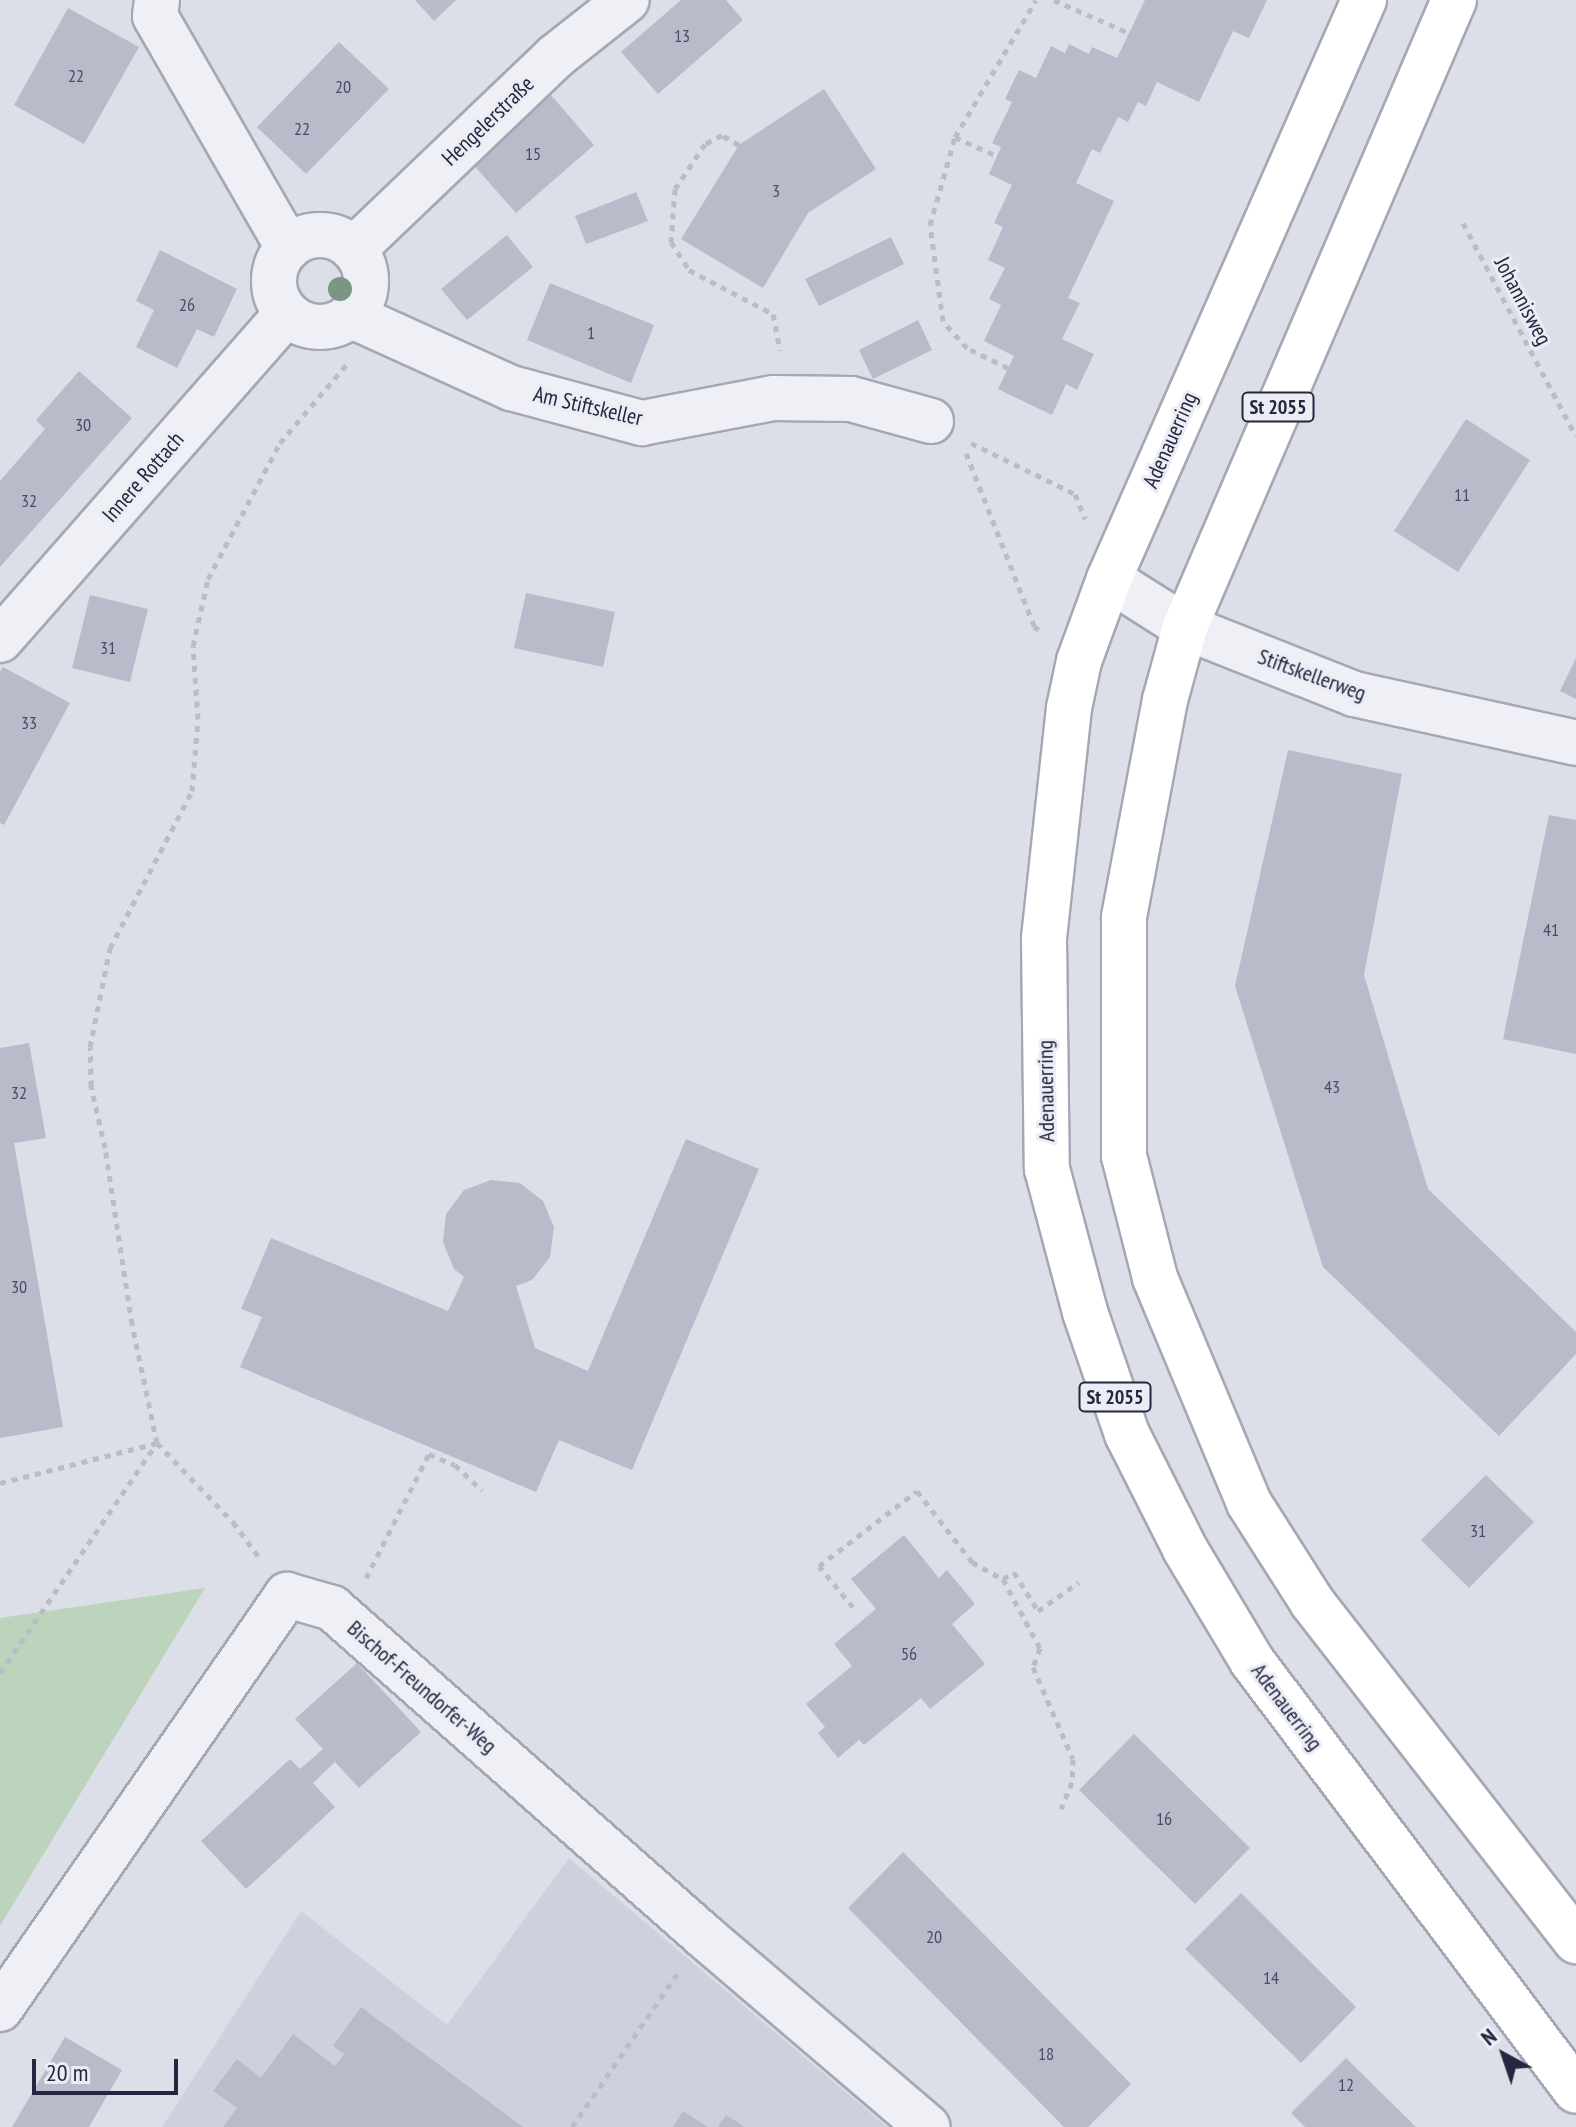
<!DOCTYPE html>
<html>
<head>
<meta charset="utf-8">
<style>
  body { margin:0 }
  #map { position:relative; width:1576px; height:2127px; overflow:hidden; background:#dcdee8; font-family:"PT Sans Narrow",sans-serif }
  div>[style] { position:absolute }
  .built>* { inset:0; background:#ced0dd }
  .green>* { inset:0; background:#bcd3bc }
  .building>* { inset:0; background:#b9bbcb }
  .path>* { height:5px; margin-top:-2.5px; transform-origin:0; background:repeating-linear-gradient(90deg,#babcc6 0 6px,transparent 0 12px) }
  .roads { filter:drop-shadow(2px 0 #a5a7b5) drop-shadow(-2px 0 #a5a7b5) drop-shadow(0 2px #a5a7b5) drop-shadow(0 -2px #a5a7b5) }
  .minor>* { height:44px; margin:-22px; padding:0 22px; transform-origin:22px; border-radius:22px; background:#eff0f6 }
  .minor>.ring { margin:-22px; padding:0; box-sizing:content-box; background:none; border:44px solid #eff0f6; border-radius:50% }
  .primary>* { height:44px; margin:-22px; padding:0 22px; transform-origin:22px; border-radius:22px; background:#fff }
  .trees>* { width:24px; height:24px; margin:-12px; border-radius:50%; background:#7d9684 }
  span { translate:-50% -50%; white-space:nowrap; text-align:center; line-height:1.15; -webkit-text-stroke:6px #ebedf5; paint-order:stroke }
  .number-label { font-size:18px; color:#494c62 }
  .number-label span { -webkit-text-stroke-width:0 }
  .shield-label span { padding:2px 6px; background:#ebedf5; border:2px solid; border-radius:6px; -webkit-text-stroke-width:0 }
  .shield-label { font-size:20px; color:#24273f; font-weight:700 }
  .street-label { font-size:22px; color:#24273f }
  .north { position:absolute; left:1464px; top:2015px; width:80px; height:80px; -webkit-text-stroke:6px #ebedf5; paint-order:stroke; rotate:320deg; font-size:22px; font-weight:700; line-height:32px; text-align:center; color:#24273f }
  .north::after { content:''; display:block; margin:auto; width:28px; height:36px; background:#24273f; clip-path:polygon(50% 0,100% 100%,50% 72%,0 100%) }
  .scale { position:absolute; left:32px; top:2059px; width:146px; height:36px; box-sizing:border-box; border:4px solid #24273f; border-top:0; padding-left:10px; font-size:24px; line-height:28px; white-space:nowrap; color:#24273f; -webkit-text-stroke:6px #ebedf5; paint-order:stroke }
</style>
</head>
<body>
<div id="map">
  <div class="built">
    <div style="clip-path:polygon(569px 1858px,887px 2127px,162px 2127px,301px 1911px,447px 2025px)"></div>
  </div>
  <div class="green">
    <div style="clip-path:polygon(205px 1588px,0 1926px,0 1618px)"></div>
  </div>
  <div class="building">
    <div style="clip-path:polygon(415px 0,456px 0,434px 21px)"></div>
    <div style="clip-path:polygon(681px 0,726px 0,743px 20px,658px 94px,621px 52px)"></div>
    <div style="clip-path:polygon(1145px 0,1267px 0,1249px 38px,1233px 31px,1199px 102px,1157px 82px,1146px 106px,1138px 102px,1128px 122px,1118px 117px,1100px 153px,1092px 149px,1076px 183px,1114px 201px,1068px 298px,1080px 303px,1062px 339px,1094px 354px,1077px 390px,1066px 384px,1052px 415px,998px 389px,1014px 356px,984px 341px,1001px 305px,989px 299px,1005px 268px,988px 260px,1003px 227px,994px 223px,1012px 185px,989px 174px,1001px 147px,992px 143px,1012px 102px,1005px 99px,1019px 70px,1036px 78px,1051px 46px,1065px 53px,1069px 44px,1089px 54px,1092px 47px,1117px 58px)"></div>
    <div style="clip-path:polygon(68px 8px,139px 47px,84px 144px,14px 105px)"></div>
    <div style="clip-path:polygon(339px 42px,389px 89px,306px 174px,257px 127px)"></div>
    <div style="clip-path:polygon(824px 89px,876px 169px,808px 213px,763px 288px,681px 239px,739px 145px)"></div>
    <div style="clip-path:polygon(551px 95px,594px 145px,516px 213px,472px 163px)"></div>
    <div style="clip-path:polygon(636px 192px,648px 221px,586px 244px,575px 216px)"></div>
    <div style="clip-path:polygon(507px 235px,533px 267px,467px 320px,441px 289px)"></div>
    <div style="clip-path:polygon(891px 237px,904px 264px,819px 306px,805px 279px)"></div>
    <div style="clip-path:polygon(160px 250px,237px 289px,214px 337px,197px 329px,177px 368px,136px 347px,154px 310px,136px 301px)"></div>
    <div style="clip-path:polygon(550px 283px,654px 325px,631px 383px,527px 340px)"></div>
    <div style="clip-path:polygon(918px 320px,932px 350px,873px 379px,859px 350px)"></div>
    <div style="clip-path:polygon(79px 371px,132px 418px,0 567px,0 481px,45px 429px,36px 420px)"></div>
    <div style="clip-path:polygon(1466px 419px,1530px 460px,1458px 572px,1394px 531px)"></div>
    <div style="clip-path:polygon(526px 593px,615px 612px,603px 667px,514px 648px)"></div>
    <div style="clip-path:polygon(90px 595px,148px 609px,130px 682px,72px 668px)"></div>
    <div style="clip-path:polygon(1576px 658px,1576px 699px,1560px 691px)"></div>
    <div style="clip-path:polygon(3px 667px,70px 703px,4px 825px,0 823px,0 672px)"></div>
    <div style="clip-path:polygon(1288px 750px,1402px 774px,1364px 975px,1428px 1189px,1576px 1332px,1576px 1354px,1499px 1436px,1323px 1267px,1235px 986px)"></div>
    <div style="clip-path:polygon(1549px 815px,1576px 820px,1576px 1054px,1503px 1039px)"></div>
    <div style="clip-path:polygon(29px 1043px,46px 1138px,14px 1143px,63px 1427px,0 1438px,0 1048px)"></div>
    <div style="clip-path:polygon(686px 1139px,759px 1169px,632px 1470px,559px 1440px,536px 1492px,240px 1367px,262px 1317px,241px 1309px,271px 1238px,448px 1311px,464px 1277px,454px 1269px,443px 1242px,446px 1214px,464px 1190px,491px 1180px,520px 1183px,543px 1201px,554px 1227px,550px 1257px,532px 1280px,516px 1286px,535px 1348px,588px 1371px)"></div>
    <div style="clip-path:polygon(1486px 1475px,1534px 1522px,1469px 1588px,1421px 1540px)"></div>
    <div style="clip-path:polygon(904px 1535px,939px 1578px,947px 1570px,975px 1604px,952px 1624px,985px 1664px,930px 1709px,921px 1698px,864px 1745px,859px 1740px,838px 1758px,818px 1733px,825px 1727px,806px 1704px,852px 1666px,834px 1644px,876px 1609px,851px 1579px)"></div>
    <div style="clip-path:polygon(357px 1663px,421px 1732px,359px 1788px,335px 1762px,313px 1783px,335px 1807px,246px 1889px,201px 1841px,290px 1759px,300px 1769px,323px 1749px,295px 1719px)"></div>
    <div style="clip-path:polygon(1134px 1734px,1250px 1848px,1195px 1904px,1079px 1790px)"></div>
    <div style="clip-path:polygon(903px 1852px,1131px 2084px,1088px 2127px,1064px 2127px,848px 1908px)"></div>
    <div style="clip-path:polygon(1241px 1893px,1356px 2007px,1301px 2063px,1185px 1949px)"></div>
    <div style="clip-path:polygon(361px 2007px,523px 2127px,223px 2127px,237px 2108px,213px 2091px,237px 2059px,261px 2078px,293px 2034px,335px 2066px,344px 2054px,333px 2046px)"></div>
    <div style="clip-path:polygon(65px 2037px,122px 2070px,89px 2127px,12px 2127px)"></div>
    <div style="clip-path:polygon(1346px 2058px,1416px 2127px,1305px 2127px,1291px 2113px)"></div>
    <div style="clip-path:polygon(683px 2111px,708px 2127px,673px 2127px)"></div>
    <div style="clip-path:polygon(726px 2115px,745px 2127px,718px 2127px)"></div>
  </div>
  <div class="path">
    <div style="left:1054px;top:0;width:82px;rotate:23.7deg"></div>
    <div style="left:955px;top:137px;width:46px;rotate:24.3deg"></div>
    <div style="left:739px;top:145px;width:20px;rotate:-150deg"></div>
    <div style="left:722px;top:135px;width:19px;rotate:152deg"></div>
    <div style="left:705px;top:144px;width:54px;rotate:123.7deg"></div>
    <div style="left:675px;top:189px;width:53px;rotate:94.3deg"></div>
    <div style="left:671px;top:242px;width:33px;rotate:57deg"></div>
    <div style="left:689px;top:270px;width:95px;rotate:27.6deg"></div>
    <div style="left:773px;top:314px;width:37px;rotate:79deg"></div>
    <div style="left:1463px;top:223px;width:241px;rotate:62.1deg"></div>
    <div style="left:1008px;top:368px;width:46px;rotate:-154deg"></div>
    <div style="left:967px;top:348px;width:36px;rotate:-132deg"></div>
    <div style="left:943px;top:321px;width:97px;rotate:-97.7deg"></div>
    <div style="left:930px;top:225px;width:91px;rotate:-74.1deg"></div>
    <div style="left:955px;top:137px;width:159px;rotate:-59.4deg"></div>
    <div style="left:971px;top:443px;width:116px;rotate:26.1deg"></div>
    <div style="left:1075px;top:494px;width:27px;rotate:68deg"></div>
    <div style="left:966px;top:453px;width:186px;rotate:68.5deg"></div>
    <div style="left:1034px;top:626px;width:8px;rotate:40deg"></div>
    <div style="left:0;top:1483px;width:162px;rotate:-14.3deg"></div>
    <div style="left:157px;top:1443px;width:110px;rotate:46.1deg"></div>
    <div style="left:233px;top:1522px;width:44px;rotate:53.4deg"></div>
    <div style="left:366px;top:1578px;width:139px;rotate:-63.1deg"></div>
    <div style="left:429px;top:1454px;width:28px;rotate:23deg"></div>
    <div style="left:455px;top:1465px;width:37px;rotate:43deg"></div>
    <div style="left:1003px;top:1579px;width:13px;rotate:-32deg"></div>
    <div style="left:1014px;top:1572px;width:46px;rotate:58.4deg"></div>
    <div style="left:1038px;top:1611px;width:50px;rotate:-35.3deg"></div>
    <div style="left:853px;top:1607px;width:53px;rotate:-129.7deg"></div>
    <div style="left:819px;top:1566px;width:123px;rotate:-37.4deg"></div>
    <div style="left:917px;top:1491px;width:90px;rotate:52.2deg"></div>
    <div style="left:972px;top:1562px;width:35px;rotate:29deg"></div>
    <div style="left:1003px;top:1579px;width:78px;rotate:61.8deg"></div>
    <div style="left:1040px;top:1648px;width:20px;rotate:110deg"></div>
    <div style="left:1033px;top:1667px;width:100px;rotate:66.5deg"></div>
    <div style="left:1073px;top:1759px;width:23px;rotate:92deg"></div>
    <div style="left:1072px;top:1782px;width:29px;rotate:112deg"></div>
    <div style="left:0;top:1673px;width:278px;rotate:-55.7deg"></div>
    <div style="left:157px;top:1443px;width:122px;rotate:-101.9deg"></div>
    <div style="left:132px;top:1324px;width:178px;rotate:-98.7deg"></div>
    <div style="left:105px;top:1148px;width:64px;rotate:-102.7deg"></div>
    <div style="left:91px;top:1086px;width:39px;rotate:-91deg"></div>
    <div style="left:90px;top:1047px;width:101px;rotate:-78.6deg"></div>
    <div style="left:110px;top:948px;width:177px;rotate:-62.4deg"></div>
    <div style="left:192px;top:791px;width:72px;rotate:-85.2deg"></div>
    <div style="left:198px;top:719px;width:73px;rotate:-93.9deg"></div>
    <div style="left:193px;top:646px;width:69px;rotate:-77.4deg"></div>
    <div style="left:208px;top:579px;width:154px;rotate:-62.1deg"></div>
    <div style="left:280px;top:443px;width:104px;rotate:-49.7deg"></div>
    <div style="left:572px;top:2127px;width:187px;rotate:-55.5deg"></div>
  </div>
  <div class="roads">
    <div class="minor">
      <div style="left:157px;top:0;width:16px;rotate:97deg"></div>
      <div style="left:155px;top:16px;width:267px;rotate:60.1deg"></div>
      <div class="ring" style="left:274px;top:235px;width:48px;height:48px"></div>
      <div style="left:354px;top:249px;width:279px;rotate:-43.7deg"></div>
      <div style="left:556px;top:56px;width:90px;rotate:-38.3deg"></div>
      <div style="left:352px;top:316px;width:175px;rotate:24.4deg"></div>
      <div style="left:511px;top:388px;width:136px;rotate:15deg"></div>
      <div style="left:642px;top:423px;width:133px;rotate:-10.8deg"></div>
      <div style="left:773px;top:398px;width:78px;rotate:0.7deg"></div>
      <div style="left:851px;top:399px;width:83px;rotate:15.4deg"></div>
      <div style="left:1109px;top:579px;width:90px;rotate:32.3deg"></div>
      <div style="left:1185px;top:627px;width:182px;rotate:21.6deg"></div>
      <div style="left:1354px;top:694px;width:227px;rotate:12.4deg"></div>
      <div style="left:0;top:640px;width:434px;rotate:-48.7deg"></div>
      <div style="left:0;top:2009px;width:504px;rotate:-55.27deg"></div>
      <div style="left:287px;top:1595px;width:47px;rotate:16.1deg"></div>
      <div style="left:332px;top:1608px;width:496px;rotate:41.4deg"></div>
      <div style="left:704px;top:1936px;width:294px;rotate:40.5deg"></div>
    </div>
    <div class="primary">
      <div style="left:1364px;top:0;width:633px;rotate:113.77deg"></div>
      <div style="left:1109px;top:579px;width:87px;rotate:110.1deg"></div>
      <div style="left:1079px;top:661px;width:48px;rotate:102deg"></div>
      <div style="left:1069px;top:708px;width:232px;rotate:96.2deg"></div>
      <div style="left:1044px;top:939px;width:230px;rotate:89.3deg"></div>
      <div style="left:1047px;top:1169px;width:148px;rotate:75.1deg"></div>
      <div style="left:1085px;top:1312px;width:129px;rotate:71deg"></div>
      <div style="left:1127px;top:1434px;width:129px;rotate:63.2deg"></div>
      <div style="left:1185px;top:1549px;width:131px;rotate:59.1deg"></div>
      <div style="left:1252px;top:1661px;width:538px;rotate:53deg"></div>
      <div style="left:1454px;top:0;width:682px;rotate:113.22deg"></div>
      <div style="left:1185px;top:627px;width:76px;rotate:105.3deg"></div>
      <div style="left:1165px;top:700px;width:222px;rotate:100.7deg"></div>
      <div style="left:1124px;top:918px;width:238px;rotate:90deg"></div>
      <div style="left:1124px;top:1156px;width:126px;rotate:75.7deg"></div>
      <div style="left:1155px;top:1278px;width:244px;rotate:67.3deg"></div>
      <div style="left:1249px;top:1503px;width:117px;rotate:57.5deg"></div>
      <div style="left:1312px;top:1602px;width:430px;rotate:52.1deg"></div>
    </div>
  </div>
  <div class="trees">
    <div style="left:340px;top:289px"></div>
  </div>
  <div class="number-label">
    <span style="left:682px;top:36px">13</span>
    <span style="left:76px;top:76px">22</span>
    <span style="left:343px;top:87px">20</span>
    <span style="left:302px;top:129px">22</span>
    <span style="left:533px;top:154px">15</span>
    <span style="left:776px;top:191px">3</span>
    <span style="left:187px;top:305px">26</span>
    <span style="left:591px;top:333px">1</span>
    <span style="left:83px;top:425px">30</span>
    <span style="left:1462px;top:495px">11</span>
    <span style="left:29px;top:501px">32</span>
    <span style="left:108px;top:648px">31</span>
    <span style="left:29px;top:723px">33</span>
    <span style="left:1551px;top:930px">41</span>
    <span style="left:1332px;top:1087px">43</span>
    <span style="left:19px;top:1093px">32</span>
    <span style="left:19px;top:1287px">30</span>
    <span style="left:1478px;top:1531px">31</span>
    <span style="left:909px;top:1654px">56</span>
    <span style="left:1164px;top:1819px">16</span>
    <span style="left:934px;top:1937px">20</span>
    <span style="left:1271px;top:1978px">14</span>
    <span style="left:1046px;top:2054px">18</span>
    <span style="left:1346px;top:2085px">12</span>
  </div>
  <div class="shield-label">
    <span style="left:1278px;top:407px">St 2055</span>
    <span style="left:1115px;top:1397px">St 2055</span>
  </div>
  <div class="street-label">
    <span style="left:488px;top:121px;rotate:-44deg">Hengelerstraße</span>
    <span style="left:1523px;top:301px;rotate:62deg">Johannisweg</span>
    <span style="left:588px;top:406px;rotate:13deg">Am Stiftskeller</span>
    <span style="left:1170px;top:440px;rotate:-66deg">Adenauerring</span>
    <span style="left:143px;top:477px;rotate:-49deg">Innere Rottach</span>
    <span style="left:1312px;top:675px;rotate:20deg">Stiftskellerweg</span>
    <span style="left:1046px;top:1091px;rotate:-91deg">Adenauerring</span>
    <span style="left:422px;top:1687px;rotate:41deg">Bischof-Freundorfer-Weg</span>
    <span style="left:1287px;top:1707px;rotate:53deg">Adenauerring</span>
  </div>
  <div class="north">N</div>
  <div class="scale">20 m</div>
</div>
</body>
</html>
